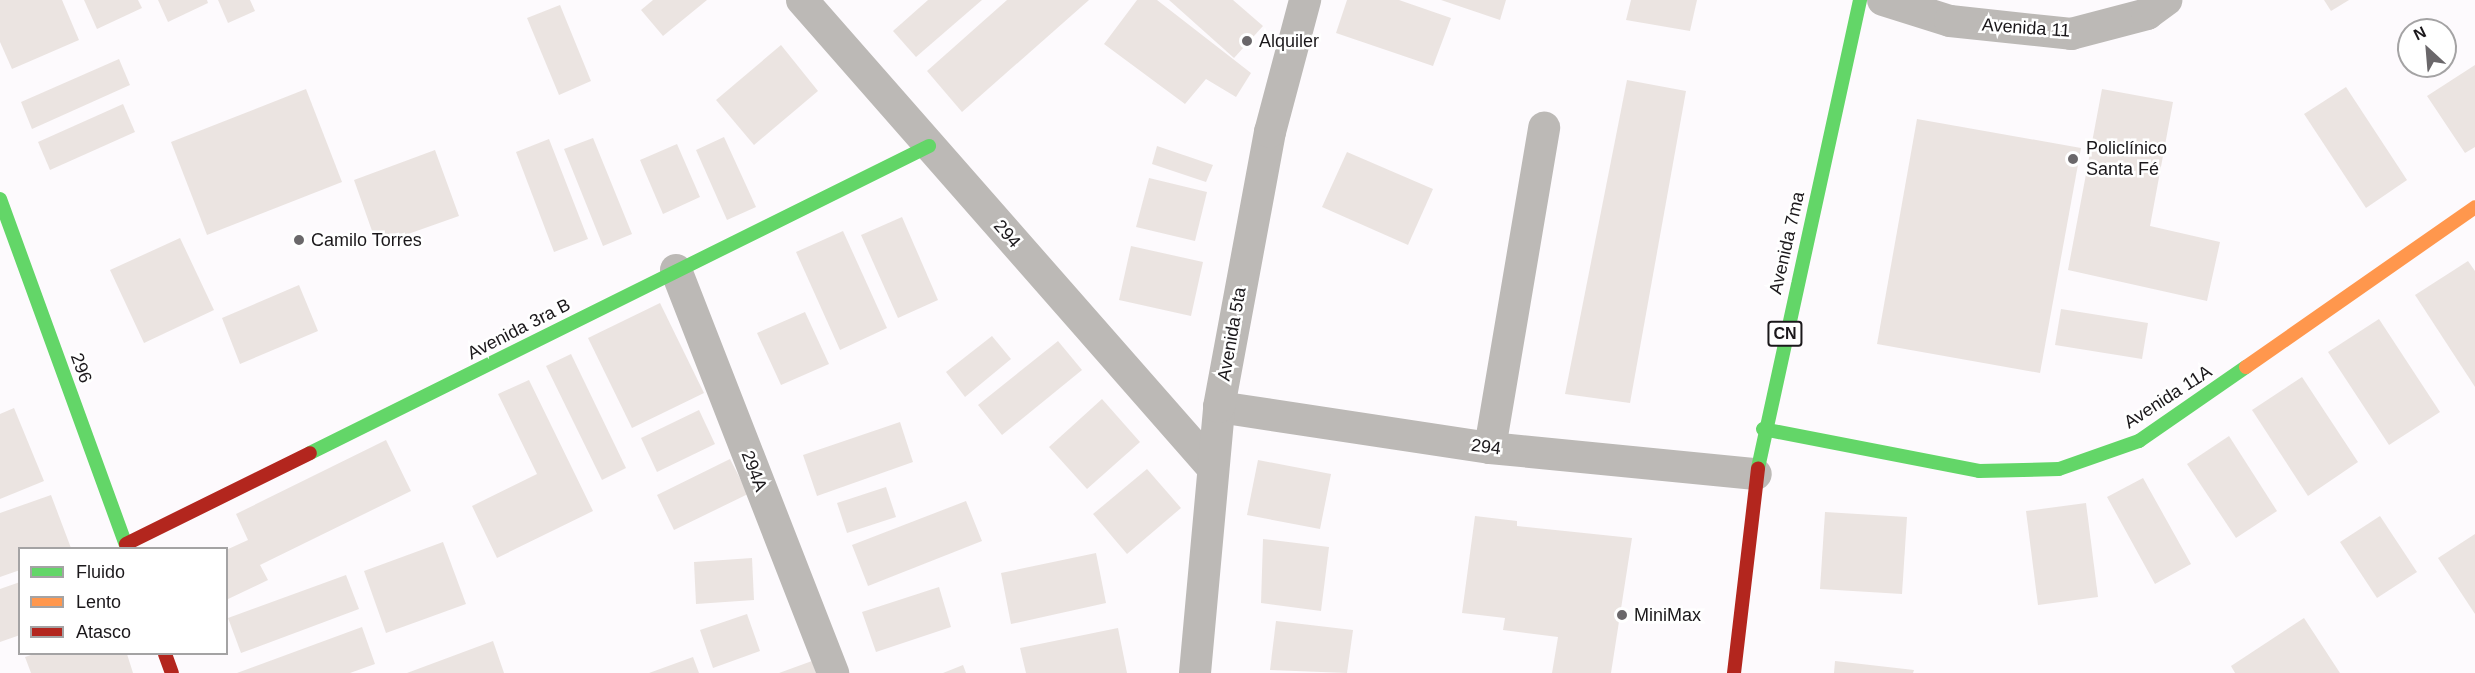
<!DOCTYPE html>
<html>
<head>
<meta charset="utf-8">
<style>
  body { margin:0 }
  #map { position:relative; width:2475px; height:673px; overflow:hidden; background:#fdfafd; font-family:Helvetica,sans-serif }
  div>[style] { position:absolute }
  .building>* { inset:0; background:#ebe4e1 }
  .street>* { height:32px; margin:-16px; padding:0 16px; transform-origin:16px; border-radius:16px; background:#bcb9b6 }
  .fast>* { height:14px; margin:-7px; padding:0 7px; transform-origin:7px; border-radius:7px; background:#63d668 }
  .slow>* { height:14px; margin:-7px; padding:0 7px; transform-origin:7px; border-radius:7px; background:#ff974d }
  .jam>* { height:14px; margin:-7px; padding:0 7px; transform-origin:7px; border-radius:7px; background:#b3261e }
  .dots>* { width:16px; height:16px; translate:-50% -50%; box-sizing:border-box; border:3px solid #fff; border-radius:50% }
  span { translate:-50% -50%; white-space:nowrap; text-align:center; line-height:1.15; -webkit-text-stroke:5px #fff; paint-order:stroke }
  .shield-label span { padding:2px 4px; background:#fff; border:2px solid; border-radius:4px; -webkit-text-stroke-width:0 }
  .shield-label { font-size:16px; color:#1b181b; font-weight:700 }
  .street-label { font-size:18px; color:#1b181b }
  .poi-label { font-size:18px; color:#1b181b }
  .left { translate:0 -50%; text-align:left }
  .legend { position:absolute; left:18px; top:547px; width:210px; height:108px; box-sizing:border-box; background:#fff; border:2px solid #a4a3a4; margin:0; padding:8px 10px; list-style:none; font-size:18px; color:#1b181b }
  .legend li { display:flex; align-items:center; gap:12px; height:30px }
  .legend b { width:30px; border:2px solid #a4a3a4 }
  .north { position:absolute; left:2397px; top:18px; width:60px; height:60px; box-sizing:border-box; background:#fff; border:2px solid #a4a3a4; border-radius:50%; rotate:334deg; font-size:16px; font-weight:700; line-height:24px; text-align:center; color:#1b181b }
  .north::after { content:''; display:block; margin:auto; width:21px; height:27px; background:#6a676a; clip-path:polygon(50% 0,100% 100%,50% 72%,0 100%) }
</style>
</head>
<body>
<div id="map">
  <div class="building">
    <div style="clip-path:polygon(0 0,62px 0,79px 40px,12px 69px,0 42px)"></div>
    <div style="clip-path:polygon(84px 0,138px 0,142px 8px,97px 29px)"></div>
    <div style="clip-path:polygon(158px 0,207px 0,208px 3px,168px 22px)"></div>
    <div style="clip-path:polygon(218px 0,250px 0,255px 11px,228px 23px)"></div>
    <div style="clip-path:polygon(653px 0,707px 0,663px 36px,641px 10px)"></div>
    <div style="clip-path:polygon(928px 0,982px 0,916px 57px,893px 31px)"></div>
    <div style="clip-path:polygon(1007px 0,1089px 0,962px 112px,927px 71px)"></div>
    <div style="clip-path:polygon(1137px 0,1157px 0,1251px 73px,1236px 97px,1206px 79px,1185px 104px,1104px 44px)"></div>
    <div style="clip-path:polygon(1169px 0,1233px 0,1263px 26px,1234px 58px)"></div>
    <div style="clip-path:polygon(1347px 0,1399px 0,1451px 18px,1433px 66px,1336px 33px)"></div>
    <div style="clip-path:polygon(1441px 0,1506px 0,1500px 20px)"></div>
    <div style="clip-path:polygon(1631px 0,1697px 0,1690px 31px,1626px 20px)"></div>
    <div style="clip-path:polygon(2324px 0,2349px 0,2331px 11px)"></div>
    <div style="clip-path:polygon(560px 5px,591px 81px,559px 95px,527px 18px)"></div>
    <div style="clip-path:polygon(781px 45px,818px 91px,754px 145px,716px 100px)"></div>
    <div style="clip-path:polygon(119px 59px,130px 85px,32px 129px,21px 102px)"></div>
    <div style="clip-path:polygon(2475px 65px,2475px 147px,2465px 153px,2427px 96px)"></div>
    <div style="clip-path:polygon(1627px 80px,1686px 91px,1630px 403px,1565px 394px)"></div>
    <div style="clip-path:polygon(2346px 87px,2407px 180px,2366px 208px,2304px 114px)"></div>
    <div style="clip-path:polygon(306px 89px,342px 182px,207px 235px,171px 142px)"></div>
    <div style="clip-path:polygon(2102px 89px,2173px 102px,2150px 226px,2220px 242px,2207px 301px,2068px 270px)"></div>
    <div style="clip-path:polygon(123px 104px,135px 132px,50px 170px,38px 142px)"></div>
    <div style="clip-path:polygon(1917px 119px,2081px 148px,2040px 373px,1877px 344px)"></div>
    <div style="clip-path:polygon(724px 137px,756px 207px,727px 220px,696px 150px)"></div>
    <div style="clip-path:polygon(593px 138px,632px 234px,603px 246px,564px 149px)"></div>
    <div style="clip-path:polygon(549px 139px,588px 239px,554px 252px,516px 152px)"></div>
    <div style="clip-path:polygon(677px 144px,700px 197px,663px 214px,640px 160px)"></div>
    <div style="clip-path:polygon(1157px 146px,1213px 165px,1206px 182px,1152px 164px)"></div>
    <div style="clip-path:polygon(435px 150px,459px 216px,377px 245px,354px 180px)"></div>
    <div style="clip-path:polygon(1347px 152px,1433px 189px,1408px 245px,1322px 207px)"></div>
    <div style="clip-path:polygon(1149px 178px,1207px 192px,1195px 241px,1136px 227px)"></div>
    <div style="clip-path:polygon(902px 217px,938px 300px,898px 318px,861px 235px)"></div>
    <div style="clip-path:polygon(843px 231px,887px 328px,840px 350px,796px 252px)"></div>
    <div style="clip-path:polygon(180px 238px,214px 310px,144px 343px,110px 270px)"></div>
    <div style="clip-path:polygon(1131px 246px,1203px 262px,1191px 316px,1119px 300px)"></div>
    <div style="clip-path:polygon(2468px 261px,2475px 271px,2475px 387px,2415px 295px)"></div>
    <div style="clip-path:polygon(299px 285px,318px 331px,240px 364px,222px 318px)"></div>
    <div style="clip-path:polygon(660px 303px,704px 393px,632px 428px,588px 338px)"></div>
    <div style="clip-path:polygon(2061px 309px,2148px 323px,2142px 359px,2055px 345px)"></div>
    <div style="clip-path:polygon(805px 312px,829px 364px,781px 385px,757px 333px)"></div>
    <div style="clip-path:polygon(2379px 319px,2440px 412px,2389px 445px,2328px 352px)"></div>
    <div style="clip-path:polygon(992px 336px,1011px 359px,965px 397px,946px 372px)"></div>
    <div style="clip-path:polygon(1058px 341px,1082px 370px,1002px 435px,978px 405px)"></div>
    <div style="clip-path:polygon(571px 354px,626px 468px,602px 480px,546px 366px)"></div>
    <div style="clip-path:polygon(2302px 377px,2358px 462px,2308px 496px,2252px 410px)"></div>
    <div style="clip-path:polygon(529px 380px,593px 511px,497px 558px,472px 506px,537px 474px,498px 394px)"></div>
    <div style="clip-path:polygon(1102px 399px,1140px 442px,1087px 489px,1049px 447px)"></div>
    <div style="clip-path:polygon(14px 408px,44px 481px,0 499px,0 414px)"></div>
    <div style="clip-path:polygon(699px 410px,715px 444px,657px 472px,641px 438px)"></div>
    <div style="clip-path:polygon(900px 422px,913px 462px,817px 496px,803px 455px)"></div>
    <div style="clip-path:polygon(2229px 436px,2277px 511px,2236px 538px,2187px 464px)"></div>
    <div style="clip-path:polygon(386px 440px,411px 491px,260px 565px,268px 580px,226px 600px,226px 550px,248px 540px,236px 514px)"></div>
    <div style="clip-path:polygon(730px 459px,748px 494px,674px 530px,657px 495px)"></div>
    <div style="clip-path:polygon(1258px 460px,1331px 474px,1320px 529px,1247px 515px)"></div>
    <div style="clip-path:polygon(1147px 469px,1181px 508px,1127px 554px,1093px 514px)"></div>
    <div style="clip-path:polygon(2143px 478px,2191px 564px,2155px 584px,2107px 497px)"></div>
    <div style="clip-path:polygon(886px 487px,896px 517px,847px 533px,837px 503px)"></div>
    <div style="clip-path:polygon(51px 495px,71px 548px,20px 548px,20px 570px,0 577px,0 513px)"></div>
    <div style="clip-path:polygon(966px 501px,982px 541px,868px 586px,852px 545px)"></div>
    <div style="clip-path:polygon(2086px 503px,2098px 597px,2038px 605px,2026px 511px)"></div>
    <div style="clip-path:polygon(1825px 512px,1907px 517px,1902px 594px,1820px 589px)"></div>
    <div style="clip-path:polygon(1475px 516px,1517px 521px,1517px 526px,1632px 538px,1611px 673px,1552px 673px,1558px 637px,1503px 630px,1505px 618px,1462px 613px)"></div>
    <div style="clip-path:polygon(2380px 516px,2417px 572px,2377px 598px,2340px 542px)"></div>
    <div style="clip-path:polygon(2475px 534px,2475px 614px,2438px 558px)"></div>
    <div style="clip-path:polygon(1263px 539px,1329px 547px,1321px 611px,1261px 603px)"></div>
    <div style="clip-path:polygon(443px 542px,466px 604px,386px 633px,364px 571px)"></div>
    <div style="clip-path:polygon(1096px 553px,1106px 603px,1011px 624px,1001px 573px)"></div>
    <div style="clip-path:polygon(752px 558px,754px 600px,696px 604px,694px 562px)"></div>
    <div style="clip-path:polygon(346px 575px,359px 609px,241px 653px,228px 618px)"></div>
    <div style="clip-path:polygon(20px 582px,20px 635px,0 642px,0 589px)"></div>
    <div style="clip-path:polygon(939px 587px,951px 627px,876px 652px,862px 612px)"></div>
    <div style="clip-path:polygon(747px 614px,760px 651px,713px 668px,700px 630px)"></div>
    <div style="clip-path:polygon(2304px 618px,2340px 673px,2235px 673px,2231px 666px)"></div>
    <div style="clip-path:polygon(1276px 621px,1353px 630px,1347px 673px,1270px 670px)"></div>
    <div style="clip-path:polygon(362px 627px,375px 664px,350px 673px,237px 673px)"></div>
    <div style="clip-path:polygon(1118px 628px,1127px 673px,1026px 673px,1020px 648px)"></div>
    <div style="clip-path:polygon(493px 641px,504px 673px,407px 673px)"></div>
    <div style="clip-path:polygon(34px 654px,127px 654px,133px 673px,31px 673px,25px 657px)"></div>
    <div style="clip-path:polygon(693px 657px,699px 673px,649px 673px)"></div>
    <div style="clip-path:polygon(812px 661px,816px 673px,779px 673px)"></div>
    <div style="clip-path:polygon(1835px 661px,1914px 670px,1913px 673px,1834px 673px)"></div>
    <div style="clip-path:polygon(963px 665px,966px 673px,943px 673px)"></div>
  </div>
  <div class="street">
    <div style="left:802px;top:0;width:621px;rotate:48.72deg"></div>
    <div style="left:1883px;top:0;width:70px;rotate:17.4deg"></div>
    <div style="left:1950px;top:21px;width:122px;rotate:6.1deg"></div>
    <div style="left:2071px;top:34px;width:79px;rotate:-14.7deg"></div>
    <div style="left:2147px;top:14px;width:24px;rotate:-36deg"></div>
    <div style="left:676px;top:270px;width:433px;rotate:68.7deg"></div>
    <div style="left:1219px;top:407px;width:274px;rotate:8.6deg"></div>
    <div style="left:1490px;top:448px;width:267px;rotate:5.6deg"></div>
    <div style="left:1490px;top:448px;width:325px;rotate:-80.4deg"></div>
    <div style="left:1195px;top:673px;width:267px;rotate:-84.8deg"></div>
    <div style="left:1219px;top:407px;width:280px;rotate:-79.5deg"></div>
    <div style="left:1270px;top:132px;width:137px;rotate:-75.1deg"></div>
  </div>
  <div class="fast">
    <div style="left:0;top:199px;width:371px;rotate:70deg"></div>
    <div style="left:1763px;top:429px;width:220px;rotate:11deg"></div>
    <div style="left:1979px;top:471px;width:80px;rotate:-1.4deg"></div>
    <div style="left:2059px;top:469px;width:85px;rotate:-19.3deg"></div>
    <div style="left:2139px;top:441px;width:130px;rotate:-34.7deg"></div>
    <div style="left:310px;top:453px;width:691px;rotate:-26.38deg"></div>
    <div style="left:1758px;top:468px;width:479px;rotate:-77.7deg"></div>
  </div>
  <div class="slow">
    <div style="left:2246px;top:367px;width:279px;rotate:-34.9deg"></div>
  </div>
  <div class="jam">
    <div style="left:126px;top:544px;width:205px;rotate:-26.3deg"></div>
    <div style="left:165px;top:654px;width:20px;rotate:70deg"></div>
    <div style="left:1734px;top:673px;width:206px;rotate:-83.3deg"></div>
  </div>
  <div class="dots">
    <div style="left:1247px;top:41px;background:#6a676a"></div>
    <div style="left:2073px;top:159px;background:#6a676a"></div>
    <div style="left:299px;top:240px;background:#6a676a"></div>
    <div style="left:1622px;top:615px;background:#6a676a"></div>
  </div>
  <div class="shield-label">
    <span style="left:1785px;top:334px">CN</span>
  </div>
  <div class="street-label">
    <span style="left:2026px;top:28px;rotate:4deg">Avenida 11</span>
    <span style="left:1007px;top:234px;rotate:49deg">294</span>
    <span style="left:1787px;top:243px;rotate:-77deg">Avenida 7ma</span>
    <span style="left:519px;top:329px;rotate:-27deg">Avenida 3ra B</span>
    <span style="left:1232px;top:334px;rotate:-80deg">Avenida 5ta</span>
    <span style="left:81px;top:368px;rotate:70deg">296</span>
    <span style="left:2168px;top:397px;rotate:-33deg">Avenida 11A</span>
    <span style="left:1486px;top:447px;rotate:7deg">294</span>
    <span style="left:754px;top:471px;rotate:69deg">294A</span>
  </div>
  <div class="poi-label">
    <span class="left" style="left:1259px;top:41px">Alquiler</span>
    <span class="left" style="left:2086px;top:159px">Policlínico<br>Santa Fé</span>
    <span class="left" style="left:311px;top:240px">Camilo Torres</span>
    <span class="left" style="left:1634px;top:615px">MiniMax</span>
  </div>
  <ul class="legend">
  <li><b style="height:8px;background:#63d668"></b>Fluido</li>
  <li><b style="height:8px;background:#ff974d"></b>Lento</li>
  <li><b style="height:8px;background:#b3261e"></b>Atasco</li>
  </ul>
  <div class="north">N</div>
</div>
</body>
</html>
